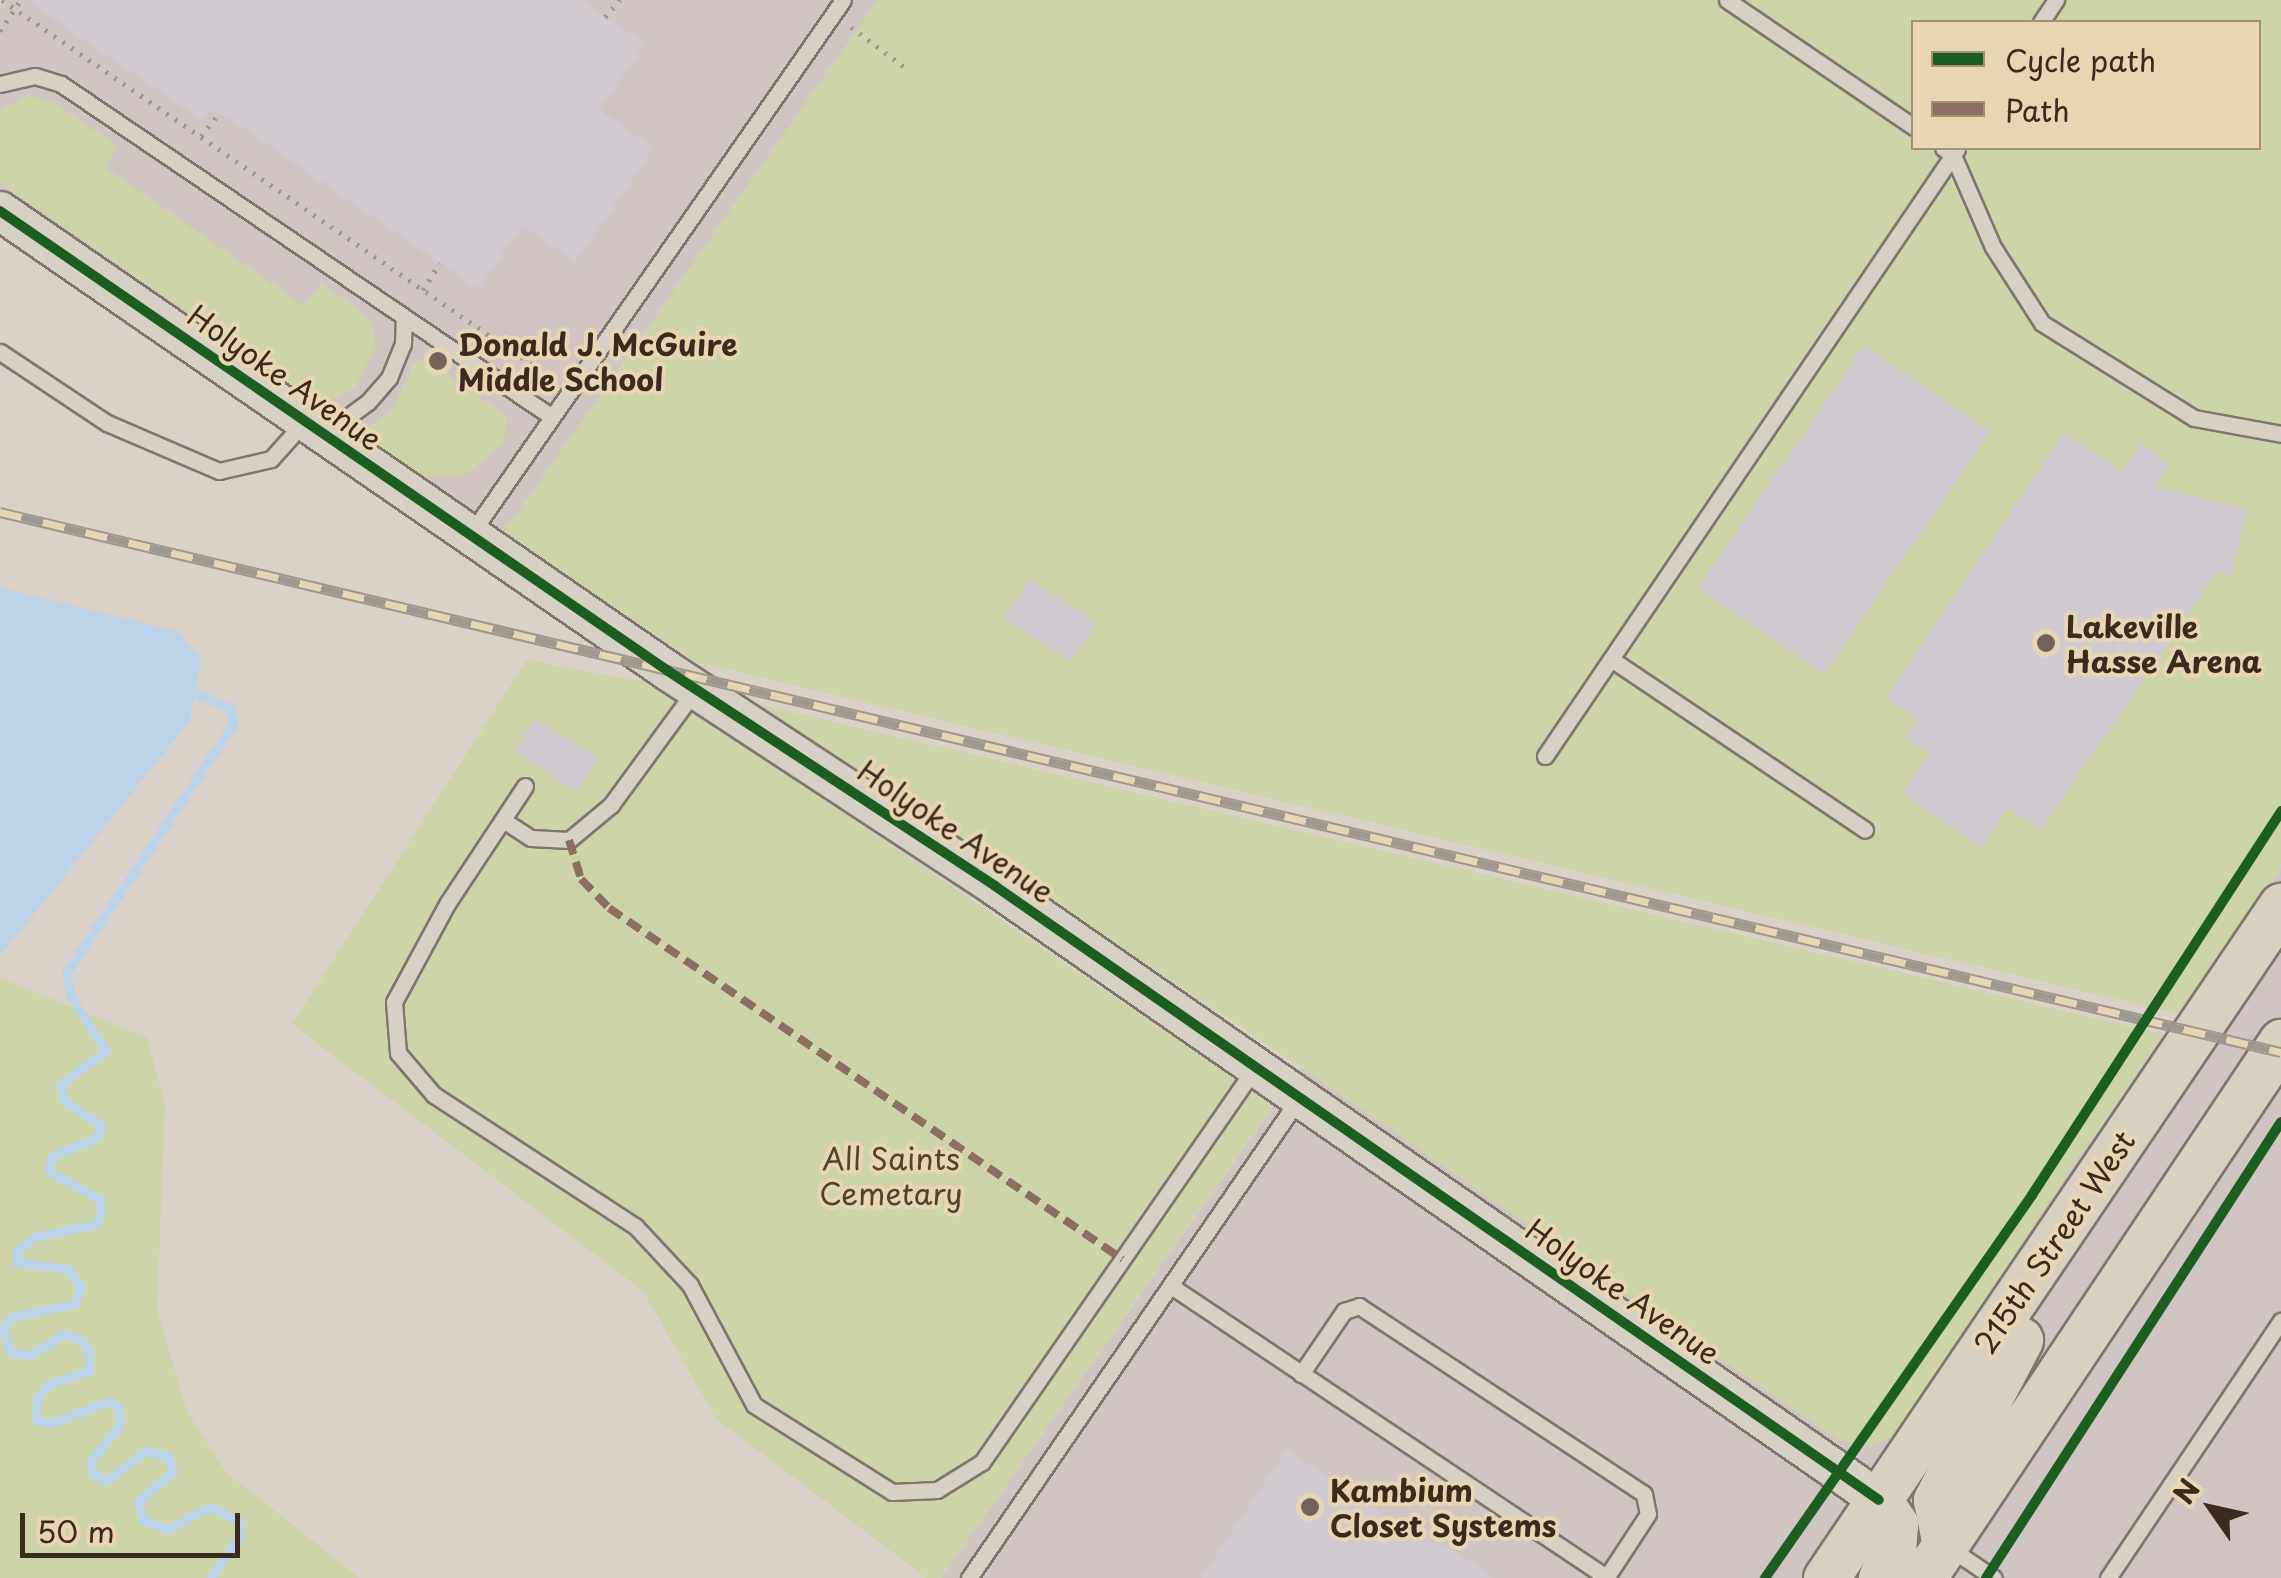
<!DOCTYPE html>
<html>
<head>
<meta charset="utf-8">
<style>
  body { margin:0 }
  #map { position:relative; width:2281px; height:1578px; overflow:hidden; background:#dad1c8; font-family:"Playpen Sans",sans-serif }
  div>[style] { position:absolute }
  .built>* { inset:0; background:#d0c5c2 }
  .green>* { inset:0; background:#cdd4a7 }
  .water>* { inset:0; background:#bad3e8 }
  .stream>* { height:9px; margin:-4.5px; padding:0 4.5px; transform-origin:4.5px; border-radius:4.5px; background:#bad3e8 }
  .building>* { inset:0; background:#d1cad0 }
  .path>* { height:5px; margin-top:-2.5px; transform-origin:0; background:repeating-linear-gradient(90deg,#9f988f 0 2.5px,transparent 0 10.5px) }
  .roads { filter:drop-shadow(2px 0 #7e766f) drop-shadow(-2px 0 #7e766f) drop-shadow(0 2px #7e766f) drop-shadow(0 -2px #7e766f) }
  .service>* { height:15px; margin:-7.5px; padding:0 7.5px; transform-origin:7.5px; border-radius:7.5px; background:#d7d0c5 }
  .tertiary>* { height:38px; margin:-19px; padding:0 19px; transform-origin:19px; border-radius:19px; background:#d7d0c5 }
  .primary>* { height:45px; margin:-22.5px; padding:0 22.5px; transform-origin:22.5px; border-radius:22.5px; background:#d9d1c0 }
  .rail>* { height:11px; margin-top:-5.5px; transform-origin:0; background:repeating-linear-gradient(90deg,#e8d6b3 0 22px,#9f988f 0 44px); box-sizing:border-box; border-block:2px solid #9f988f }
  .quiet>* { height:8px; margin-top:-4px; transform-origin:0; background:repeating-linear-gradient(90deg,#8d6e63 0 15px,transparent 0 23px) }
  .cycleway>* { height:10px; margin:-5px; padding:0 5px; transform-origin:5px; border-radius:5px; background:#1b5e20 }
  .dots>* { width:28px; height:28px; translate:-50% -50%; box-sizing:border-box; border:5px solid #e8d6b3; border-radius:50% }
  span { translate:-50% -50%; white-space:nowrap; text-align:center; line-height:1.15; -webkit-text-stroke:8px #e8d6b3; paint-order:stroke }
  .poi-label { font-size:30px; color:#3b2a1e; font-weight:700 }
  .left { translate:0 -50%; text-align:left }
  .street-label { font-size:30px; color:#3b2a1e }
  .park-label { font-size:30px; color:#4f442e }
  .legend { position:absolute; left:1911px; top:20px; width:350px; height:130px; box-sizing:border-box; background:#e8d6b3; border:2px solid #a39177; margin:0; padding:12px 18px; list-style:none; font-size:30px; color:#3b2a1e }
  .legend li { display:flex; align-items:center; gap:20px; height:50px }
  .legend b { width:50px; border:2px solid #a39177 }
  .north { position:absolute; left:2161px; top:1458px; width:100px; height:100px; -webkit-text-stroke:8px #e8d6b3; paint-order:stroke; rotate:304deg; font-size:28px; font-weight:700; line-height:40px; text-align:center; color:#3b2a1e }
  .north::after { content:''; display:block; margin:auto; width:35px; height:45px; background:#3b2a1e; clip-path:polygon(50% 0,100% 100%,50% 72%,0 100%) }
  .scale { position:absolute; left:20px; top:1513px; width:220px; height:45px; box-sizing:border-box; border:5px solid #3b2a1e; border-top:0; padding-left:12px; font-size:30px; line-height:35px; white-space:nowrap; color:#3b2a1e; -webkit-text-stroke:8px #e8d6b3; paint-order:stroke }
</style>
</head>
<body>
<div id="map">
  <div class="built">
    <div style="clip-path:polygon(6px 0,878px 0,503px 534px,0 188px,0 8px)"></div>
    <div style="clip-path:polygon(2281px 868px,2281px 1578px,941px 1578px,1301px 1067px,1838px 1440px,2175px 1037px)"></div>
  </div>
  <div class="green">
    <div style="clip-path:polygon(evenodd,878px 0,2281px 0,2281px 868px,2188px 1016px,696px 662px,503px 534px,878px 0,1914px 22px,2258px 22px,2258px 148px,1914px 148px,1914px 22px)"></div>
    <div style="clip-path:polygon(28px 95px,52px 101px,118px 147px,105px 167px,304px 306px,321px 283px,350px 303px,371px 322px,376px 347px,355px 388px,334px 399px,312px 399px,0 183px,0 111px)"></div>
    <div style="clip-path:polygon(425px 358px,507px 417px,503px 444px,463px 476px,424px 477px,370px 439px,370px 426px,392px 411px,413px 364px)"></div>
    <div style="clip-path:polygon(527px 660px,654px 684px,1273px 1105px,941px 1578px,927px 1578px,717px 1420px,643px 1291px,292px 1024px)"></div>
    <div style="clip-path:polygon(758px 704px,2175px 1037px,2081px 1153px,1899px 1433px,1874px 1446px,1838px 1440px,1301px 1067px)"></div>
    <div style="clip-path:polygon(0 978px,147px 1038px,165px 1105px,157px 1309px,187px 1412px,226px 1472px,359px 1578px,0 1578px)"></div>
  </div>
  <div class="water">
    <div style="clip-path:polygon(0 588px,179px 632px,201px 660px,190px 721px,0 956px)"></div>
  </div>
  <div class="stream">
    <div style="left:188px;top:690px;width:46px;rotate:23.2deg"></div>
    <div style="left:230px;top:708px;width:16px;rotate:79deg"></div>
    <div style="left:233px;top:724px;width:300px;rotate:123.8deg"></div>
    <div style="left:66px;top:973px;width:25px;rotate:78deg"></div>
    <div style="left:71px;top:997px;width:64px;rotate:57.1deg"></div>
    <div style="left:106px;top:1051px;width:56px;rotate:143.7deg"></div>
    <div style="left:61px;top:1084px;width:17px;rotate:80deg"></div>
    <div style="left:64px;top:1101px;width:45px;rotate:33.3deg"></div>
    <div style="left:102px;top:1126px;width:13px;rotate:117deg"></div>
    <div style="left:96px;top:1138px;width:48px;rotate:157.8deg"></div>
    <div style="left:52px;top:1156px;width:15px;rotate:101deg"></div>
    <div style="left:49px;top:1171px;width:57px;rotate:29.2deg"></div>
    <div style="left:99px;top:1199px;width:13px;rotate:81deg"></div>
    <div style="left:101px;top:1212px;width:13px;rotate:113deg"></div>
    <div style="left:96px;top:1224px;width:62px;rotate:168deg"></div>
    <div style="left:35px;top:1237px;width:23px;rotate:142deg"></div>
    <div style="left:17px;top:1251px;width:11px;rotate:95deg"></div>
    <div style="left:16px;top:1262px;width:52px;rotate:7.7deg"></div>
    <div style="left:68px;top:1269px;width:22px;rotate:54deg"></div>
    <div style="left:81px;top:1287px;width:18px;rotate:109deg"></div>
    <div style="left:75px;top:1304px;width:65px;rotate:168.5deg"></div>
    <div style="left:11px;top:1317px;width:15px;rotate:122deg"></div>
    <div style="left:3px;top:1330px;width:23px;rotate:72deg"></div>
    <div style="left:10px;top:1352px;width:19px;rotate:12deg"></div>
    <div style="left:29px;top:1356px;width:40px;rotate:-32.9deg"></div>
    <div style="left:63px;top:1334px;width:18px;rotate:16deg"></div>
    <div style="left:80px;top:1339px;width:15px;rotate:53deg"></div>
    <div style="left:89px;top:1351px;width:20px;rotate:90deg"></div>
    <div style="left:89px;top:1371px;width:42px;rotate:162deg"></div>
    <div style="left:49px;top:1384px;width:18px;rotate:131deg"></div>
    <div style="left:37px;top:1398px;width:22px;rotate:93deg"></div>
    <div style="left:36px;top:1420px;width:16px;rotate:11deg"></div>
    <div style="left:52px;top:1423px;width:62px;rotate:-20.8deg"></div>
    <div style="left:110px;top:1401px;width:11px;rotate:38deg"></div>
    <div style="left:119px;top:1408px;width:17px;rotate:87deg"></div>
    <div style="left:120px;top:1425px;width:48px;rotate:129deg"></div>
    <div style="left:90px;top:1462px;width:12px;rotate:76deg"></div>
    <div style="left:93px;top:1474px;width:15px;rotate:28deg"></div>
    <div style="left:106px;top:1481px;width:50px;rotate:-36.9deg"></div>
    <div style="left:146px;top:1451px;width:23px;rotate:13deg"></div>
    <div style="left:168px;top:1456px;width:17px;rotate:73deg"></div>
    <div style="left:173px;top:1472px;width:45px;rotate:140.4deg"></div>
    <div style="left:138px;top:1501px;width:20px;rotate:75deg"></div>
    <div style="left:143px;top:1520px;width:26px;rotate:21deg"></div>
    <div style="left:167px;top:1529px;width:48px;rotate:-27.1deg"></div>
    <div style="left:210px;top:1507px;width:34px;rotate:27deg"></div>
    <div style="left:240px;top:1522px;width:16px;rotate:94deg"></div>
    <div style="left:239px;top:1538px;width:49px;rotate:125.9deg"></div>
  </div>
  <div class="building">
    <div style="clip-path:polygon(27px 0,580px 0,645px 44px,599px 110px,654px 148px,575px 262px,522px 225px,478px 289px,235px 122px,211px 110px,203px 121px)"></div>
    <div style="clip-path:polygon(1864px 345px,1990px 432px,1824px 674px,1698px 588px)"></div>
    <div style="clip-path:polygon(2064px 433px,2123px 472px,2141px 444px,2170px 464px,2155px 487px,2247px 509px,2231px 576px,2217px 572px,2041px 830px,2008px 808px,1981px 847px,1902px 793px,1929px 753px,1905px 737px,1917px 718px,1886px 698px)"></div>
    <div style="clip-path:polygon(1030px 579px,1096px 622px,1071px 662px,1004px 618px)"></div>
    <div style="clip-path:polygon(535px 718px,598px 759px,576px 792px,514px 751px)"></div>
    <div style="clip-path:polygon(1287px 1449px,1430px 1546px,1435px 1539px,1494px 1578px,1201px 1578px)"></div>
  </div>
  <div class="path">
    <div style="left:2px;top:0;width:667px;rotate:34.55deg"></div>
    <div style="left:605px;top:17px;width:23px;rotate:-49deg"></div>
    <div style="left:851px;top:27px;width:70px;rotate:36.9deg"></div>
    <div style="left:0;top:31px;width:37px;rotate:-56deg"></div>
    <div style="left:201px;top:136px;width:27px;rotate:-51deg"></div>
    <div style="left:423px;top:290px;width:32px;rotate:-58deg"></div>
  </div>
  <div class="roads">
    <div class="service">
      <div style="left:1727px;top:0;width:226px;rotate:34.2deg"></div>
      <div style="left:2041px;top:22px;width:27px;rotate:-56deg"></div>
      <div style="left:0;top:84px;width:36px;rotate:-13deg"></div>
      <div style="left:35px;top:76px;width:27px;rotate:17deg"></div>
      <div style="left:61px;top:84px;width:593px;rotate:34.15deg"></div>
      <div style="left:1957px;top:149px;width:7px;rotate:124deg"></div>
      <div style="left:1953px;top:155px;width:100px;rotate:66.5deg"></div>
      <div style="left:1993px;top:247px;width:90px;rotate:57.2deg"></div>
      <div style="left:2042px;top:323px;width:179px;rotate:32deg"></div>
      <div style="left:2194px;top:418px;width:88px;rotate:10.4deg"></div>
      <div style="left:0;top:352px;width:128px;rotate:33.6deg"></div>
      <div style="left:107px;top:423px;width:122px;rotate:23.2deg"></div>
      <div style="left:219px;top:471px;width:53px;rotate:-13deg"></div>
      <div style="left:271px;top:459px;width:51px;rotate:-48.2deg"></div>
      <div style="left:327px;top:432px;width:51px;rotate:-36.2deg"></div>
      <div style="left:368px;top:402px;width:32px;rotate:-49deg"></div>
      <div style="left:389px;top:378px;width:37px;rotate:-68deg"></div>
      <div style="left:403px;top:344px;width:27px;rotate:-88deg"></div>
      <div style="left:470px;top:535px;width:652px;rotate:-55.12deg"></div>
      <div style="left:1611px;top:659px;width:306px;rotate:33.9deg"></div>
      <div style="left:1545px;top:756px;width:726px;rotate:-55.83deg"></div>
      <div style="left:1953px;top:155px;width:12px;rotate:-145deg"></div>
      <div style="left:525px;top:786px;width:141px;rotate:123.5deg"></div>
      <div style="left:447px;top:904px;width:111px;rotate:118.4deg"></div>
      <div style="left:394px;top:1002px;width:51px;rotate:85.5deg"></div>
      <div style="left:398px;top:1053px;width:55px;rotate:49.4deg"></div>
      <div style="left:434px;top:1095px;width:240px;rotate:33.1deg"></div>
      <div style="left:635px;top:1226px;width:81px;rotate:47deg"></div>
      <div style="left:690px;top:1285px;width:136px;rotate:61.9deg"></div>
      <div style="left:754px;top:1405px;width:163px;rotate:32.2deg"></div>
      <div style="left:892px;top:1492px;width:45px;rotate:-2.5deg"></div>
      <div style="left:937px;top:1490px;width:53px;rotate:-31.9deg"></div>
      <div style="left:982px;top:1462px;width:482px;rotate:-55.3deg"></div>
      <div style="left:503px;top:820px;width:33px;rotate:33deg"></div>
      <div style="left:531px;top:838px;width:38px;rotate:3deg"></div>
      <div style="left:569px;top:840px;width:55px;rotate:-39.8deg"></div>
      <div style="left:611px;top:805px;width:144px;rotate:-53.8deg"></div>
      <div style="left:1171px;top:1286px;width:523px;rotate:33.78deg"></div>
      <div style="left:1301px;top:1374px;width:76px;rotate:-55.7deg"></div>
      <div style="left:1344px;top:1311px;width:16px;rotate:-18deg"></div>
      <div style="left:1359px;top:1306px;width:341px;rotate:33.4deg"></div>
      <div style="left:1644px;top:1494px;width:20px;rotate:79deg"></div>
      <div style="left:1648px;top:1514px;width:77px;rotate:123.3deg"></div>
      <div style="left:1948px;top:1547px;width:55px;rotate:34deg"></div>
      <div style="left:969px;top:1578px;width:584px;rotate:-55.47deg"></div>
      <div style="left:2108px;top:1578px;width:310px;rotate:-56.1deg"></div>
    </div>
    <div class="tertiary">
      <div style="left:0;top:211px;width:811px;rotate:34.55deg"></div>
      <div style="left:668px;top:671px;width:391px;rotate:33.3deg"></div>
      <div style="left:995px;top:886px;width:1076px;rotate:34.78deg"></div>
    </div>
    <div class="primary">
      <div style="left:1879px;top:1500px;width:29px;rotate:56deg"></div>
      <div style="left:1895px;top:1524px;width:27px;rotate:94deg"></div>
      <div style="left:1893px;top:1551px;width:30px;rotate:114deg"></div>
      <div style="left:1945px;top:1545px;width:46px;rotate:-101.3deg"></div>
      <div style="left:1936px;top:1500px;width:181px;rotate:-62.3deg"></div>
      <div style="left:1826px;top:1578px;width:812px;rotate:-55.9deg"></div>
      <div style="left:1923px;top:1578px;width:645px;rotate:-56.26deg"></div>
    </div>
  </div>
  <div class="rail">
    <div style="left:0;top:512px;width:2344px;rotate:13.32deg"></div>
  </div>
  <div class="quiet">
    <div style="left:569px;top:840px;width:41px;rotate:72.9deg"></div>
    <div style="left:581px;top:879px;width:40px;rotate:46deg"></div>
    <div style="left:609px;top:908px;width:622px;rotate:34.38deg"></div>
  </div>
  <div class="cycleway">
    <div style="left:0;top:211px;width:811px;rotate:34.55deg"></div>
    <div style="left:668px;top:671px;width:391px;rotate:33.3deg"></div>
    <div style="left:995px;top:886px;width:1076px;rotate:34.78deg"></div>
    <div style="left:1765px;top:1578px;width:467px;rotate:-55.1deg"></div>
    <div style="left:2032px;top:1195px;width:458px;rotate:-57deg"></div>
    <div style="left:1986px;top:1578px;width:543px;rotate:-57.1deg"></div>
  </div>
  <div class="dots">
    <div style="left:438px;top:361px;background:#73645a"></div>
    <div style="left:2046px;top:643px;background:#73645a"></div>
    <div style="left:1310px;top:1507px;background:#73645a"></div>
  </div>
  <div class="poi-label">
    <span class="left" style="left:458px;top:361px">Donald J. McGuire<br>Middle School</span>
    <span class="left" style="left:2066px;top:643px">Lakeville<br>Hasse Arena</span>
    <span class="left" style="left:1330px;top:1507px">Kambium<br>Closet Systems</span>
  </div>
  <div class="street-label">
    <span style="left:285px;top:377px;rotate:35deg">Holyoke Avenue</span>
    <span style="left:956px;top:831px;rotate:34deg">Holyoke Avenue</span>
    <span style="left:2054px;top:1242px;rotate:-56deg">215th Street West</span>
    <span style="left:1623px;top:1291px;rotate:35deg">Holyoke Avenue</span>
  </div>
  <div class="park-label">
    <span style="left:891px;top:1175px">All Saints<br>Cemetary</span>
  </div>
  <ul class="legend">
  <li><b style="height:12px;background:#1b5e20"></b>Cycle path</li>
  <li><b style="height:12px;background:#8d6e63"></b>Path</li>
  </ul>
  <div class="north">N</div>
  <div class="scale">50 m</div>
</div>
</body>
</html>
